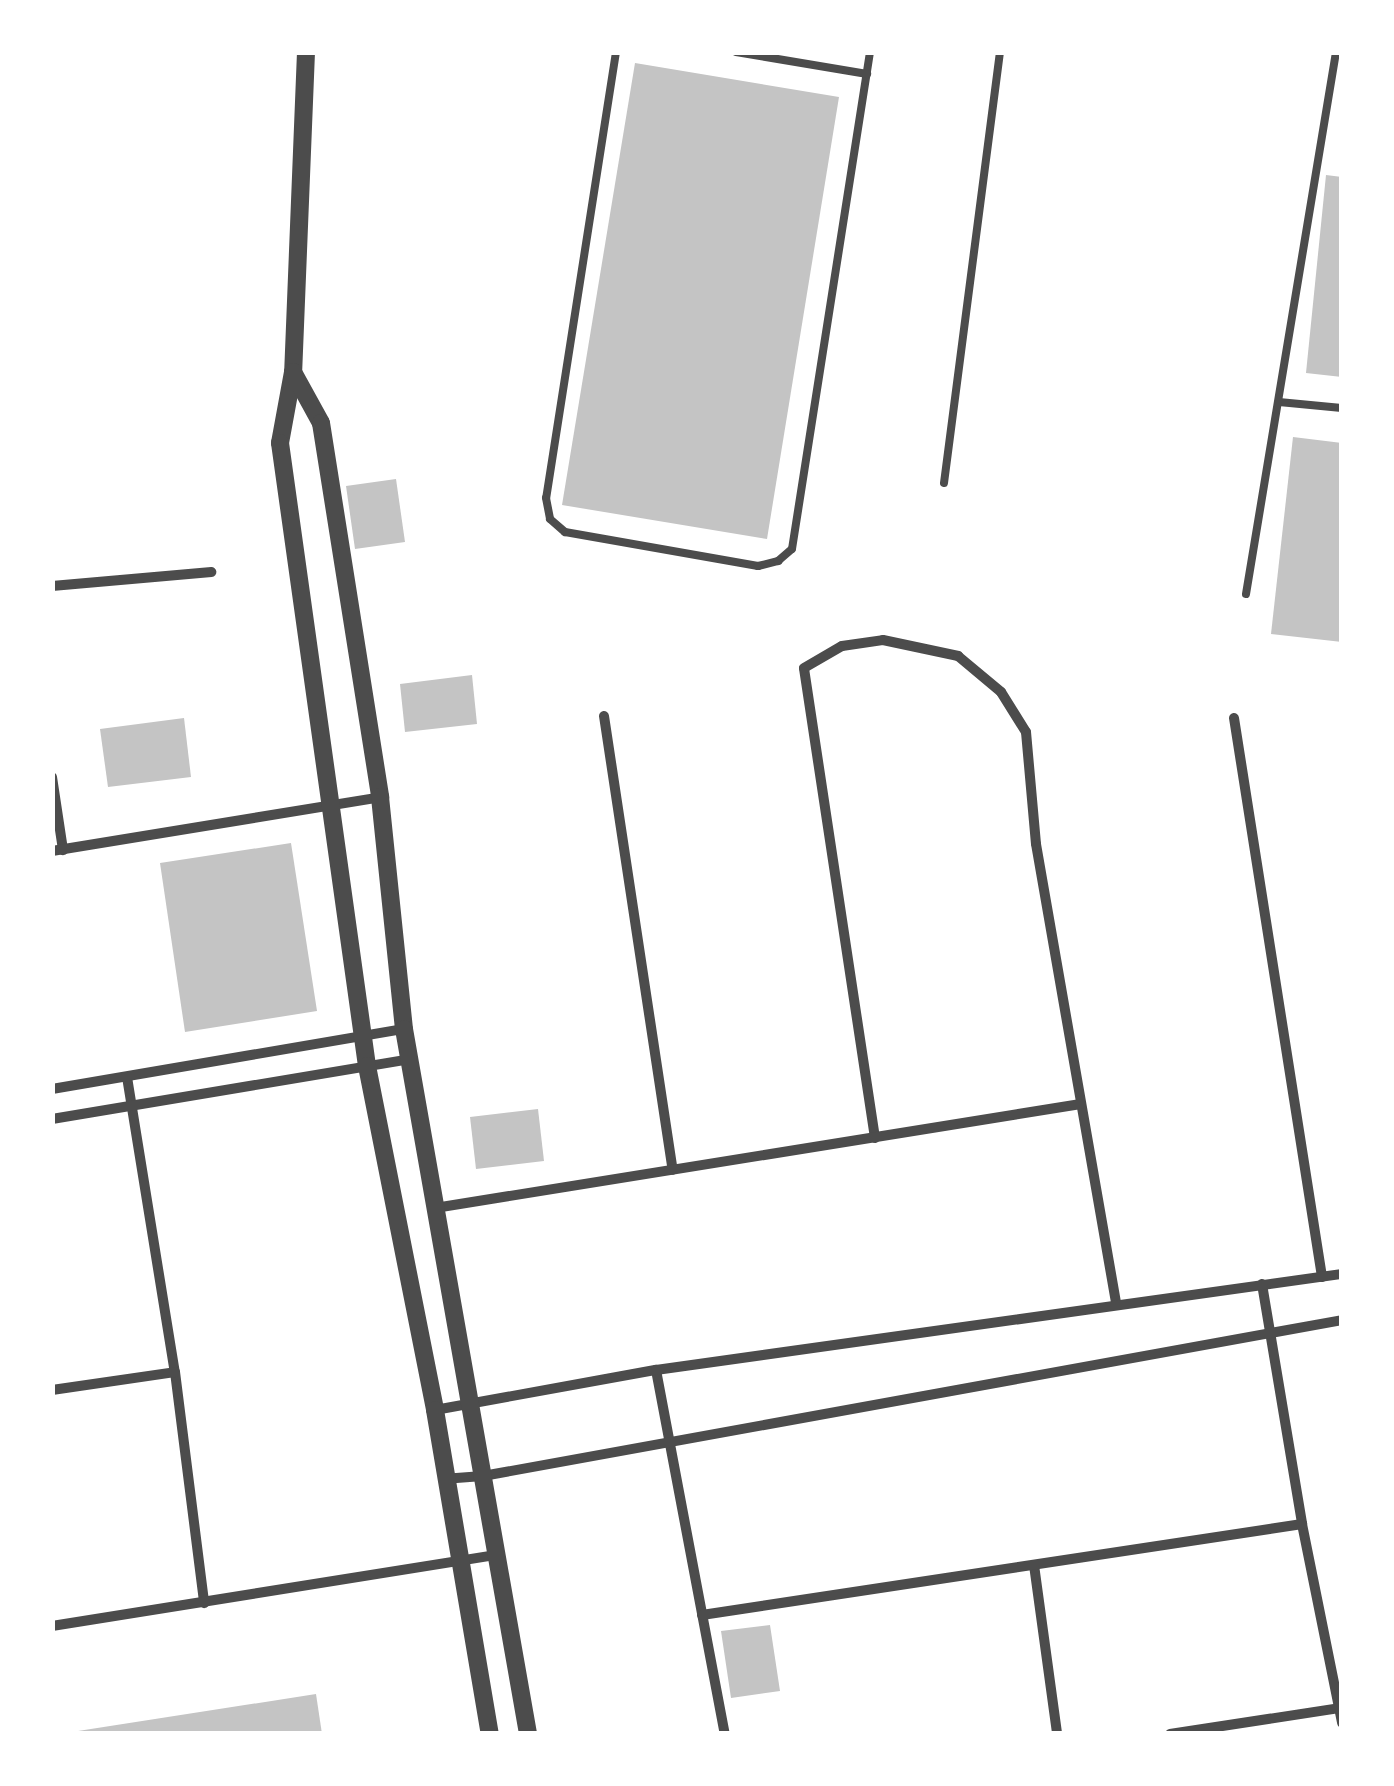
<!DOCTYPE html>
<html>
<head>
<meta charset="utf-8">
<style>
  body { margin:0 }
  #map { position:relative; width:1394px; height:1786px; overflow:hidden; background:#fff; font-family:"Playfair Display",serif }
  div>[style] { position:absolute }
  .building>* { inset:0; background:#c4c4c4 }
  .service>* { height:8px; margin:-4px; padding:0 4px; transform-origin:4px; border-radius:4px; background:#4c4c4c }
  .minor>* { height:10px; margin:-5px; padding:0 5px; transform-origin:5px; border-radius:5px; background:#4c4c4c }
  .tertiary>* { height:18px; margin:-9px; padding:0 9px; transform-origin:9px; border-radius:9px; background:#4c4c4c }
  span { translate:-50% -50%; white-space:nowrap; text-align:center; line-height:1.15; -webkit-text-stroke:8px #fff; paint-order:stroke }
  .frame { position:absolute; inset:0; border:55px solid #fff; pointer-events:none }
</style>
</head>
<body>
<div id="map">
  <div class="building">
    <div style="clip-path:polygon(635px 63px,839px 97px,767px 539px,562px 505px)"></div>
    <div style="clip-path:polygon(1326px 175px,1342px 177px,1342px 377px,1306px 373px)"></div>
    <div style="clip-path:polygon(1293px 437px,1342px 443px,1342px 642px,1271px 634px)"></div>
    <div style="clip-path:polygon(396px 479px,405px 542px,355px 549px,346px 486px)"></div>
    <div style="clip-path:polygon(472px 675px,477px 724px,405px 732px,400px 684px)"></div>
    <div style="clip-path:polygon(184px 718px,191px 777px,108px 787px,100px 729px)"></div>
    <div style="clip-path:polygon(291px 843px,317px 1011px,185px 1032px,160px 863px)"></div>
    <div style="clip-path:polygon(538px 1109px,544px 1161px,476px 1169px,470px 1117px)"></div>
    <div style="clip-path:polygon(770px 1625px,780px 1691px,731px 1698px,721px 1631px)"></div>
    <div style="clip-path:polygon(316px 1694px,322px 1734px,78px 1734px,78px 1731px)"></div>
  </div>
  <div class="service">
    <div style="left:616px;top:52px;width:451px;rotate:98.9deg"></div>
    <div style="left:546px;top:498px;width:21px;rotate:79deg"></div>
    <div style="left:550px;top:519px;width:20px;rotate:41deg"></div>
    <div style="left:565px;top:532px;width:196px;rotate:10deg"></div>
    <div style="left:758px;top:566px;width:21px;rotate:-14deg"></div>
    <div style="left:778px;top:561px;width:18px;rotate:-41deg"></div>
    <div style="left:792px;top:549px;width:503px;rotate:-81.08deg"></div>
    <div style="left:736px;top:52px;width:133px;rotate:9.5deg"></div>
    <div style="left:1279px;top:402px;width:63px;rotate:5.4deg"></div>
    <div style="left:944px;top:483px;width:435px;rotate:-82.6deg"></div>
    <div style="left:1246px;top:594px;width:549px;rotate:-80.57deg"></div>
  </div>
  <div class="minor">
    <div style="left:52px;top:586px;width:160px;rotate:-5deg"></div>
    <div style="left:604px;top:716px;width:459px;rotate:81.4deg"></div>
    <div style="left:1234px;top:718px;width:566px;rotate:81.05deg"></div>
    <div style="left:52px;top:777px;width:74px;rotate:81.4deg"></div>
    <div style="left:52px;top:851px;width:332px;rotate:-9.3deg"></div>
    <div style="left:127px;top:1077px;width:299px;rotate:80.8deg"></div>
    <div style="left:175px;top:1372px;width:233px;rotate:82.8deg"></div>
    <div style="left:52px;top:1089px;width:357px;rotate:-9.7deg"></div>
    <div style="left:52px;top:1119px;width:363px;rotate:-9.5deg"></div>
    <div style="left:875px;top:1138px;width:475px;rotate:-98.6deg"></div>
    <div style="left:804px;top:668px;width:44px;rotate:-30.1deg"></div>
    <div style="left:842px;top:646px;width:41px;rotate:-8.3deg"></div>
    <div style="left:883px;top:640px;width:77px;rotate:12deg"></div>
    <div style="left:958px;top:656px;width:56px;rotate:39.9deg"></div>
    <div style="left:1001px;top:692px;width:47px;rotate:58deg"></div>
    <div style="left:1026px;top:732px;width:112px;rotate:84.9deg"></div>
    <div style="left:1036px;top:844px;width:466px;rotate:80.1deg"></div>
    <div style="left:435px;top:1208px;width:654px;rotate:-9.15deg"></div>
    <div style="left:1262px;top:1284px;width:243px;rotate:80.5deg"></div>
    <div style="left:1302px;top:1524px;width:203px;rotate:78.6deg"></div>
    <div style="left:656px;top:1370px;width:370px;rotate:79.3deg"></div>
    <div style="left:52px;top:1390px;width:124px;rotate:-8.3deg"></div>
    <div style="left:435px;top:1410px;width:225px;rotate:-10.3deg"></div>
    <div style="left:656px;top:1370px;width:693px;rotate:-7.97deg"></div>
    <div style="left:443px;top:1479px;width:40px;rotate:-4.3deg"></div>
    <div style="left:483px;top:1476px;width:873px;rotate:-10.29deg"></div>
    <div style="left:1034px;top:1565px;width:171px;rotate:82.2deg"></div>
    <div style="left:702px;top:1615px;width:607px;rotate:-8.62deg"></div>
    <div style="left:52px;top:1626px;width:450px;rotate:-9.1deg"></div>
    <div style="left:1170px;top:1734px;width:171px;rotate:-8.7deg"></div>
  </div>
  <div class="tertiary">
    <div style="left:306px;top:52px;width:320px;rotate:92.3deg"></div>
    <div style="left:293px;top:372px;width:72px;rotate:100.4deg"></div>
    <div style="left:280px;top:443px;width:629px;rotate:82.05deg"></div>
    <div style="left:367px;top:1066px;width:351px;rotate:78.8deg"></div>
    <div style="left:435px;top:1410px;width:329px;rotate:80.4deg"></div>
    <div style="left:293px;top:372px;width:58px;rotate:61.2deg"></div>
    <div style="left:321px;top:423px;width:379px;rotate:81deg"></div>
    <div style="left:380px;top:797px;width:233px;rotate:84.1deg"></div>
    <div style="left:404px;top:1029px;width:716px;rotate:80.02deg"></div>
  </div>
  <div class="frame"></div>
</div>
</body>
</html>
